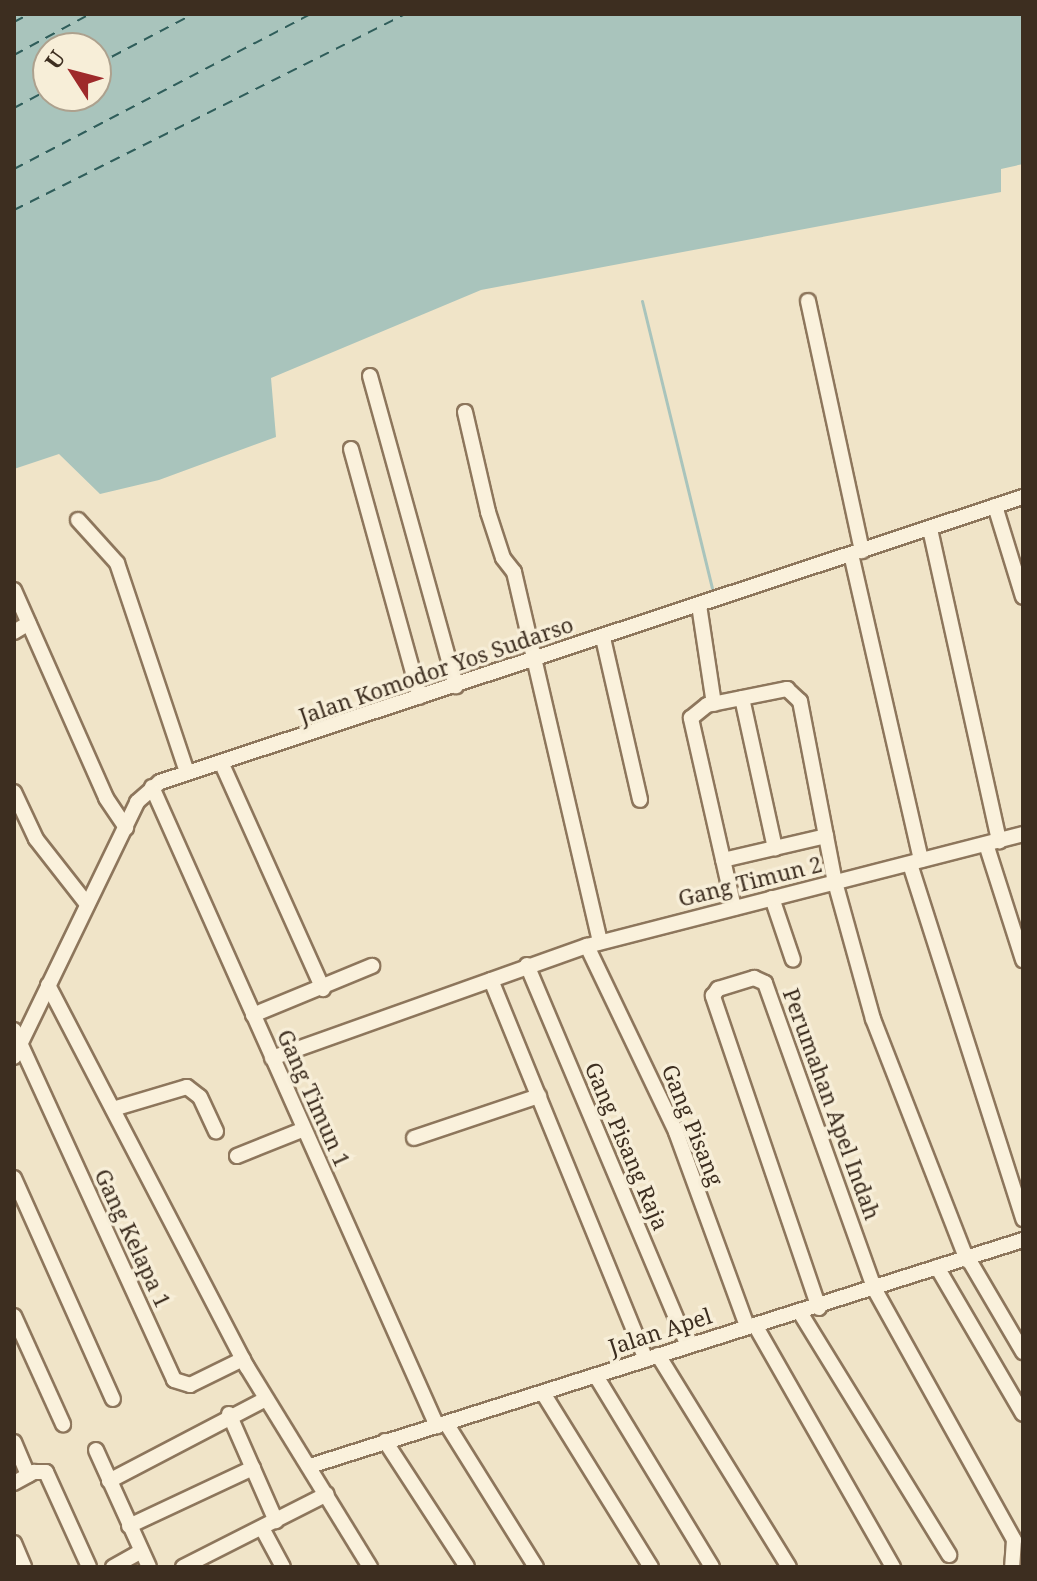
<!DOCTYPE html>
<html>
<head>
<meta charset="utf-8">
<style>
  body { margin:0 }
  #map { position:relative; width:1037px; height:1581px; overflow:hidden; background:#f0e4c8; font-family:"Noto Serif",serif }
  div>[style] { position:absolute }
  .water>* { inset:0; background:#a9c4bc }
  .stream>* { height:3px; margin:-1.5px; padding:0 1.5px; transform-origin:1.5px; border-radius:1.5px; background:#a9c4bc }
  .ferry>* { height:2px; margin-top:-1px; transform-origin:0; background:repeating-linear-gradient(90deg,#2f5d5a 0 10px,transparent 0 18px) }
  .roads { filter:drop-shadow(2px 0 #8d765c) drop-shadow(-2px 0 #8d765c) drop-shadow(0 2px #8d765c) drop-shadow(0 -2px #8d765c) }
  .minor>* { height:14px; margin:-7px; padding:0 7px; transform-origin:7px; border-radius:7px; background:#faf1dc }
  span { translate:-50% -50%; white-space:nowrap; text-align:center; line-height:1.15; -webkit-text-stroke:7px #f7eed8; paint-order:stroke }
  .street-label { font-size:22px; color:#3d2e20 }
  .frame { position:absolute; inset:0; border:16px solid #3d2e20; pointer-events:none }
  .north { position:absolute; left:32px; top:32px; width:80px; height:80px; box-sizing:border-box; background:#f7eed8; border:2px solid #ada18e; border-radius:50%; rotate:306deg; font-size:22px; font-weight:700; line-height:32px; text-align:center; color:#3d2e20 }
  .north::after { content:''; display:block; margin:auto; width:28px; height:36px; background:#9e2a2b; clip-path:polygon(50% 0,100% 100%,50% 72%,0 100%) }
</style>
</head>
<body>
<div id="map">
  <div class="water">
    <div style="clip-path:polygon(evenodd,14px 14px,1023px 14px,1023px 164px,1001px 169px,1001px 192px,481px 290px,271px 378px,276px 437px,159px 480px,100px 494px,59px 454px,14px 469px,14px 14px,48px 48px,96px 48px,96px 96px,48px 96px,48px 48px)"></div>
  </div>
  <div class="stream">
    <div style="left:642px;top:301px;width:301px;rotate:76.3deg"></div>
  </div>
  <div class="ferry">
    <div style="left:14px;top:22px;width:17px;rotate:-28deg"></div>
    <div style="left:14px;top:55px;width:86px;rotate:-28.3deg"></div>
    <div style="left:96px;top:65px;width:110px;rotate:-27.7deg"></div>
    <div style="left:14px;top:108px;width:38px;rotate:-28deg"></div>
    <div style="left:14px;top:169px;width:335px;rotate:-27.6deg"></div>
    <div style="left:14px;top:210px;width:438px;rotate:-26.6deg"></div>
  </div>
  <div class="roads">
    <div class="minor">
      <div style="left:808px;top:301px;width:256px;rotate:77.8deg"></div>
      <div style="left:370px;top:376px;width:322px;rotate:74.5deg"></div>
      <div style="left:465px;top:412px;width:103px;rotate:77deg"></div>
      <div style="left:488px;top:512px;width:48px;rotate:71.9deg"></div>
      <div style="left:503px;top:558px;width:18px;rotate:52deg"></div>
      <div style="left:514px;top:572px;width:380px;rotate:76.9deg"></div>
      <div style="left:351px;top:449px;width:257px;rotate:74.5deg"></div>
      <div style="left:995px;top:506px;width:95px;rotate:72.9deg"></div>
      <div style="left:78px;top:520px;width:58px;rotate:47.8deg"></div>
      <div style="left:117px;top:563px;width:220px;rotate:71.5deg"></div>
      <div style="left:930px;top:529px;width:320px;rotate:77.5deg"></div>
      <div style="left:851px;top:554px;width:314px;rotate:77.1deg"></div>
      <div style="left:14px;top:590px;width:227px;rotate:66.1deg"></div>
      <div style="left:106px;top:798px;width:36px;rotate:56deg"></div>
      <div style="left:699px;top:605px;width:100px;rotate:81.4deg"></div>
      <div style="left:14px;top:632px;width:17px;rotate:-31deg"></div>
      <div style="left:603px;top:638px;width:166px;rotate:77.1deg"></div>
      <div style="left:742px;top:698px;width:154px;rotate:77.6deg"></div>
      <div style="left:221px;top:762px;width:249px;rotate:65.8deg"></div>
      <div style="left:152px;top:787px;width:700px;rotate:65.96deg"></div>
      <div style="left:14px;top:792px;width:52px;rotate:64.9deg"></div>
      <div style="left:36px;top:839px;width:83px;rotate:51.9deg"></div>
      <div style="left:986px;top:844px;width:122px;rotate:72.3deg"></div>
      <div style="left:723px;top:860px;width:106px;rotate:-13.1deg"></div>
      <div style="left:910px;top:864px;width:373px;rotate:72.3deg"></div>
      <div style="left:772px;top:898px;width:65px;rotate:71.3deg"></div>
      <div style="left:734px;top:908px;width:195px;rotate:-102.8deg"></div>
      <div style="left:691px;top:718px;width:21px;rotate:-39deg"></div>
      <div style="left:707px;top:705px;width:82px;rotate:-11.3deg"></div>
      <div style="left:787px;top:689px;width:18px;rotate:43deg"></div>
      <div style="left:800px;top:701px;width:184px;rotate:79.1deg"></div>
      <div style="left:835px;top:882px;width:142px;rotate:74.5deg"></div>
      <div style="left:873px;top:1019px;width:259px;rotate:68.7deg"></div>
      <div style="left:587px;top:946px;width:206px;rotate:64.4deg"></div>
      <div style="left:676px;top:1132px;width:207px;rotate:69.9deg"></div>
      <div style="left:527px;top:965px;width:411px;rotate:67.1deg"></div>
      <div style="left:491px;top:980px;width:410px;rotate:67.8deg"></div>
      <div style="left:48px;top:985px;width:431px;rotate:62.5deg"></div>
      <div style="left:247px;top:1367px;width:235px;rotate:58.4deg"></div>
      <div style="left:253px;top:1015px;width:129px;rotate:-22.4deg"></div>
      <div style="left:14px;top:1030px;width:385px;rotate:65.4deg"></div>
      <div style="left:174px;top:1380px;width:17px;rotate:17deg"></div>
      <div style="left:190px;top:1385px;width:59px;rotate:-26.1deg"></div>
      <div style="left:14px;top:1057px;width:283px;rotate:-64.2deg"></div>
      <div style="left:137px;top:802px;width:30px;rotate:-41deg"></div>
      <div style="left:160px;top:782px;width:909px;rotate:-18.28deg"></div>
      <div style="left:272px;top:1058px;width:334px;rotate:-19.6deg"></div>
      <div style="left:587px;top:946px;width:450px;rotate:-14.4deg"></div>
      <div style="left:113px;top:1109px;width:77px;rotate:-16.6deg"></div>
      <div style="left:187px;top:1087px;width:16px;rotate:38deg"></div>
      <div style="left:200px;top:1097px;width:38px;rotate:65deg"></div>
      <div style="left:414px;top:1138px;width:132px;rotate:-18.6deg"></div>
      <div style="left:237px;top:1156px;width:72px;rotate:-21.9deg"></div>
      <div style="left:14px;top:1178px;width:242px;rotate:65.9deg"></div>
      <div style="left:969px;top:1260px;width:107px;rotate:59.6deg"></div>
      <div style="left:937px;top:1267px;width:170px;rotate:59.7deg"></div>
      <div style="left:819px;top:1308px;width:330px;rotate:-108.8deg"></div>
      <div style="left:713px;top:996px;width:9px;rotate:-54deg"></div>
      <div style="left:718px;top:989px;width:38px;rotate:-17deg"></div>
      <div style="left:754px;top:978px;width:12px;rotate:24deg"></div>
      <div style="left:765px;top:983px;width:326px;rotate:70.3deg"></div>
      <div style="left:875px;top:1290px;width:286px;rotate:60.9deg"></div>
      <div style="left:1014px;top:1540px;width:27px;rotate:94deg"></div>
      <div style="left:801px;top:1314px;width:283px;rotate:58.4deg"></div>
      <div style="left:14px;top:1316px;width:119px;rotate:65.6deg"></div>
      <div style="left:755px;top:1325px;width:279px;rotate:60.3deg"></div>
      <div style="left:658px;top:1355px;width:249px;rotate:58.3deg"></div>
      <div style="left:596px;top:1376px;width:223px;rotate:58.7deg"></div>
      <div style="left:543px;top:1393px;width:205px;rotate:58.2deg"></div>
      <div style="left:229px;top:1414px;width:117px;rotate:66.3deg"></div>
      <div style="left:446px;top:1423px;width:170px;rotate:58deg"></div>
      <div style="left:385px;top:1441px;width:150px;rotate:56.9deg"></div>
      <div style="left:14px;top:1442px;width:36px;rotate:67deg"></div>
      <div style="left:96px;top:1450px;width:128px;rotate:65.6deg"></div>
      <div style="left:310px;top:1466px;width:748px;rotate:-17.59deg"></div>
      <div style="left:109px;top:1481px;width:177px;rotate:-27.6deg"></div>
      <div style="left:14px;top:1483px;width:23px;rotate:-29deg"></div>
      <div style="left:34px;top:1472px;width:12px"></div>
      <div style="left:46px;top:1472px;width:104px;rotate:65.6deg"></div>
      <div style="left:129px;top:1526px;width:137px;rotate:-25.1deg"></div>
      <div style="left:262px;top:1528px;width:44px;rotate:61.7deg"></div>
      <div style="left:14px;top:1543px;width:26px;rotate:67deg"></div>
      <div style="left:113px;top:1567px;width:31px;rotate:-29deg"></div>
      <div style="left:183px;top:1567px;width:161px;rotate:-26.9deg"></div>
    </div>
  </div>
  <div class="street-label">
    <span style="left:436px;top:670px;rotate:-19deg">Jalan Komodor Yos Sudarso</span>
    <span style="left:750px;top:881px;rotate:-14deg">Gang Timun 2</span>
    <span style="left:314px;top:1098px;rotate:66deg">Gang Timun 1</span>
    <span style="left:832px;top:1104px;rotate:70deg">Perumahan Apel Indah</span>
    <span style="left:693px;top:1125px;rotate:68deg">Gang Pisang</span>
    <span style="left:627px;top:1146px;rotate:67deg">Gang Pisang Raja</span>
    <span style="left:133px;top:1238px;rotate:65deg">Gang Kelapa 1</span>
    <span style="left:660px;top:1331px;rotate:-18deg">Jalan Apel</span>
  </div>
  <div class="frame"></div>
  <div class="north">U</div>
</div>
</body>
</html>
